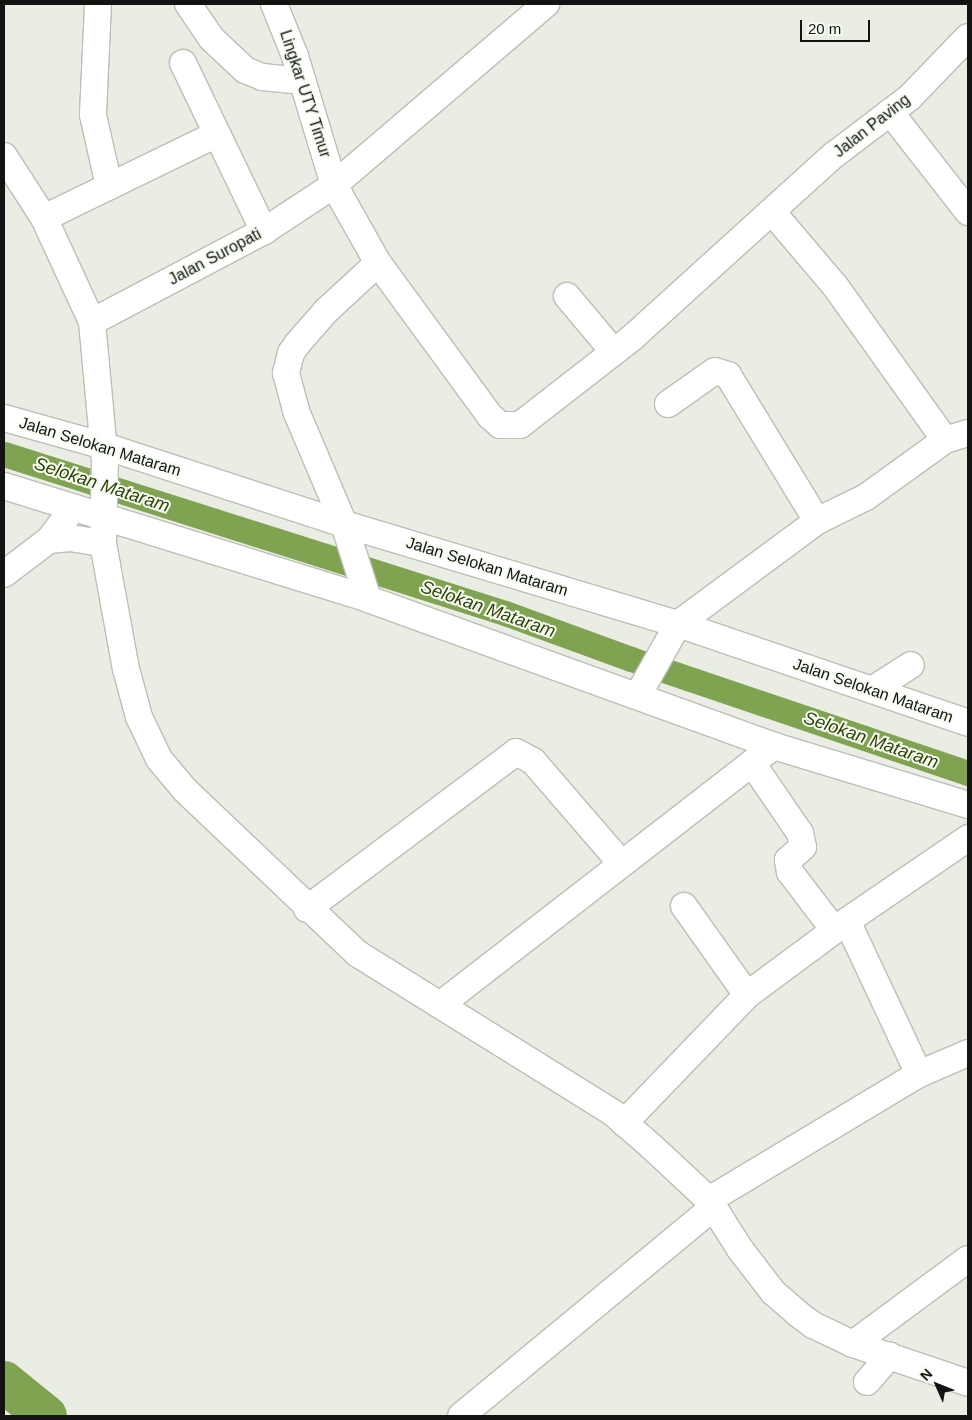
<!DOCTYPE html>
<html>
<head>
<meta charset="utf-8">
<style>
  body { margin:0 }
  #map { position:relative; width:972px; height:1420px; overflow:hidden; background:#e9ede4; font-family:Helvetica,sans-serif }
  div>[style] { position:absolute }
  .canal>* { height:25px; margin:-12.5px; padding:0 12.5px; transform-origin:12.5px; border-radius:12.5px; background:#80a352 }
  .river>* { height:42px; margin:-21px; padding:0 21px; transform-origin:21px; border-radius:21px; background:#80a352 }
  .roads { filter:drop-shadow(1px 0 #bbbfb6) drop-shadow(-1px 0 #bbbfb6) drop-shadow(0 1px #bbbfb6) drop-shadow(0 -1px #bbbfb6) }
  .minor>* { height:26px; margin:-13px; padding:0 13px; transform-origin:13px; border-radius:13px; background:#fff }
  span { translate:-50% -50%; white-space:nowrap; text-align:center; line-height:1.15; -webkit-text-stroke:4px #f6fbf1; paint-order:stroke }
  .street-label { font-size:16px; color:#131411 }
  .water-label { font-size:18px; color:#2c4306; font-style:italic }
  .frame { position:absolute; inset:0; border:5px solid #131411; pointer-events:none }
  .north { position:absolute; left:912px; top:1360px; width:50px; height:50px; -webkit-text-stroke:4px #f6fbf1; paint-order:stroke; rotate:314deg; font-size:14px; font-weight:700; line-height:20px; text-align:center; color:#131411 }
  .north::after { content:''; display:block; margin:auto; width:18px; height:22px; background:#131411; clip-path:polygon(50% 0,100% 100%,50% 72%,0 100%) }
  .scale { position:absolute; left:800px; top:20px; width:70px; height:22px; box-sizing:border-box; border:2px solid #131411; border-top:0; padding-left:6px; font-size:15px; line-height:18px; white-space:nowrap; color:#131411; -webkit-text-stroke:4px #f6fbf1; paint-order:stroke }
</style>
</head>
<body>
<div id="map">
  <div class="canal">
    <div style="left:4px;top:454px;width:526px;rotate:17.61deg"></div>
    <div style="left:505px;top:613px;width:134px;rotate:20.1deg"></div>
    <div style="left:631px;top:659px;width:356px;rotate:18.7deg"></div>
  </div>
  <div class="river">
    <div style="left:4px;top:1382px;width:54px;rotate:39deg"></div>
  </div>
  <div class="roads">
    <div class="minor">
      <div style="left:98px;top:4px;width:111px;rotate:92.6deg"></div>
      <div style="left:93px;top:115px;width:73px;rotate:77.3deg"></div>
      <div style="left:188px;top:4px;width:42px;rotate:55.6deg"></div>
      <div style="left:212px;top:39px;width:45px;rotate:43.2deg"></div>
      <div style="left:245px;top:70px;width:18px;rotate:22deg"></div>
      <div style="left:262px;top:77px;width:41px;rotate:5.6deg"></div>
      <div style="left:274px;top:4px;width:56px;rotate:68deg"></div>
      <div style="left:295px;top:56px;width:135px;rotate:73.2deg"></div>
      <div style="left:334px;top:185px;width:90px;rotate:60.6deg"></div>
      <div style="left:378px;top:263px;width:71px;rotate:137.3deg"></div>
      <div style="left:326px;top:311px;width:43px;rotate:131.2deg"></div>
      <div style="left:298px;top:343px;width:12px;rotate:125deg"></div>
      <div style="left:291px;top:353px;width:21px;rotate:104deg"></div>
      <div style="left:286px;top:373px;width:39px;rotate:75deg"></div>
      <div style="left:296px;top:411px;width:123px;rotate:67deg"></div>
      <div style="left:344px;top:524px;width:79px;rotate:72.3deg"></div>
      <div style="left:183px;top:63px;width:187px;rotate:64.3deg"></div>
      <div style="left:890px;top:112px;width:127px;rotate:52deg"></div>
      <div style="left:4px;top:156px;width:74px;rotate:57.2deg"></div>
      <div style="left:44px;top:218px;width:115px;rotate:65.2deg"></div>
      <div style="left:92px;top:322px;width:140px;rotate:84.7deg"></div>
      <div style="left:105px;top:461px;width:82px;rotate:91.4deg"></div>
      <div style="left:103px;top:543px;width:128px;rotate:79.7deg"></div>
      <div style="left:126px;top:669px;width:50px;rotate:74.8deg"></div>
      <div style="left:139px;top:717px;width:47px;rotate:64.5deg"></div>
      <div style="left:159px;top:759px;width:40px;rotate:50deg"></div>
      <div style="left:185px;top:790px;width:238px;rotate:43.5deg"></div>
      <div style="left:358px;top:954px;width:301px;rotate:31.9deg"></div>
      <div style="left:613px;top:1113px;width:50px;rotate:41deg"></div>
      <div style="left:651px;top:1146px;width:79px;rotate:43deg"></div>
      <div style="left:709px;top:1200px;width:58px;rotate:57.7deg"></div>
      <div style="left:740px;top:1249px;width:54px;rotate:52.5deg"></div>
      <div style="left:773px;top:1292px;width:33px;rotate:41deg"></div>
      <div style="left:798px;top:1314px;width:19px;rotate:36deg"></div>
      <div style="left:813px;top:1325px;width:44px;rotate:25.4deg"></div>
      <div style="left:853px;top:1344px;width:121px;rotate:18.7deg"></div>
      <div style="left:44px;top:218px;width:192px;rotate:-25.9deg"></div>
      <div style="left:378px;top:263px;width:190px;rotate:53.8deg"></div>
      <div style="left:490px;top:416px;width:13px;rotate:42deg"></div>
      <div style="left:500px;top:425px;width:20px"></div>
      <div style="left:520px;top:425px;width:143px;rotate:-37.9deg"></div>
      <div style="left:633px;top:337px;width:271px;rotate:-42.2deg"></div>
      <div style="left:834px;top:155px;width:96px;rotate:-37.3deg"></div>
      <div style="left:910px;top:97px;width:83px;rotate:-46deg"></div>
      <div style="left:567px;top:296px;width:73px;rotate:50deg"></div>
      <div style="left:92px;top:322px;width:195px;rotate:-27.9deg"></div>
      <div style="left:264px;top:231px;width:84px;rotate:-33.3deg"></div>
      <div style="left:334px;top:185px;width:279px;rotate:-40.5deg"></div>
      <div style="left:668px;top:404px;width:57px;rotate:-35.1deg"></div>
      <div style="left:715px;top:371px;width:14px;rotate:17deg"></div>
      <div style="left:728px;top:375px;width:171px;rotate:58.6deg"></div>
      <div style="left:4px;top:418px;width:104px;rotate:15.6deg"></div>
      <div style="left:104px;top:446px;width:252px;rotate:18deg"></div>
      <div style="left:344px;top:524px;width:349px;rotate:16.7deg"></div>
      <div style="left:678px;top:624px;width:306px;rotate:18.8deg"></div>
      <div style="left:945px;top:440px;width:24px;rotate:-17deg"></div>
      <div style="left:4px;top:486px;width:381px;rotate:17.2deg"></div>
      <div style="left:368px;top:599px;width:432px;rotate:19.9deg"></div>
      <div style="left:774px;top:746px;width:203px;rotate:16.9deg"></div>
      <div style="left:49px;top:540px;width:21px;rotate:-5deg"></div>
      <div style="left:70px;top:538px;width:33px;rotate:9deg"></div>
      <div style="left:4px;top:574px;width:56px;rotate:-37.1deg"></div>
      <div style="left:49px;top:540px;width:41px;rotate:-52.9deg"></div>
      <div style="left:872px;top:690px;width:46px;rotate:-32.7deg"></div>
      <div style="left:638px;top:695px;width:81px;rotate:-60.6deg"></div>
      <div style="left:678px;top:624px;width:173px;rotate:-36.5deg"></div>
      <div style="left:817px;top:521px;width:55px;rotate:-26.1deg"></div>
      <div style="left:866px;top:497px;width:97px;rotate:-35.8deg"></div>
      <div style="left:945px;top:440px;width:189px;rotate:-125.5deg"></div>
      <div style="left:835px;top:286px;width:96px;rotate:-130.3deg"></div>
      <div style="left:752px;top:763px;width:85px;rotate:55.6deg"></div>
      <div style="left:800px;top:833px;width:14px;rotate:78deg"></div>
      <div style="left:803px;top:847px;width:20px;rotate:139deg"></div>
      <div style="left:788px;top:860px;width:12px;rotate:81deg"></div>
      <div style="left:790px;top:872px;width:73px;rotate:52.8deg"></div>
      <div style="left:684px;top:906px;width:109px;rotate:54.7deg"></div>
      <div style="left:307px;top:909px;width:261px;rotate:-36.9deg"></div>
      <div style="left:516px;top:752px;width:19px;rotate:28deg"></div>
      <div style="left:533px;top:761px;width:135px;rotate:49.2deg"></div>
      <div style="left:847px;top:921px;width:169px;rotate:64.8deg"></div>
      <div style="left:440px;top:1005px;width:423px;rotate:-37.8deg"></div>
      <div style="left:624px;top:1123px;width:178px;rotate:-46.1deg"></div>
      <div style="left:747px;top:995px;width:124px;rotate:-36.5deg"></div>
      <div style="left:847px;top:921px;width:147px;rotate:-34.4deg"></div>
      <div style="left:709px;top:1200px;width:245px;rotate:-31deg"></div>
      <div style="left:919px;top:1074px;width:53px;rotate:-23.2deg"></div>
      <div style="left:853px;top:1344px;width:143px;rotate:-36.5deg"></div>
      <div style="left:867px;top:1382px;width:35px;rotate:-49deg"></div>
      <div style="left:461px;top:1416px;width:326px;rotate:-39.6deg"></div>
    </div>
  </div>
  <div class="street-label">
    <span style="left:305px;top:94px;rotate:72deg">Lingkar UTY Timur</span>
    <span style="left:872px;top:126px;rotate:-38deg">Jalan Paving</span>
    <span style="left:215px;top:257px;rotate:-28deg">Jalan Suropati</span>
    <span style="left:100px;top:447px;rotate:17deg">Jalan Selokan Mataram</span>
    <span style="left:487px;top:567px;rotate:17deg">Jalan Selokan Mataram</span>
    <span style="left:873px;top:691px;rotate:19deg">Jalan Selokan Mataram</span>
  </div>
  <div class="water-label">
    <span style="left:102px;top:485px;rotate:18deg">Selokan Mataram</span>
    <span style="left:488px;top:609px;rotate:19deg">Selokan Mataram</span>
    <span style="left:871px;top:740px;rotate:19deg">Selokan Mataram</span>
  </div>
  <div class="frame"></div>
  <div class="north">N</div>
  <div class="scale">20 m</div>
</div>
</body>
</html>
